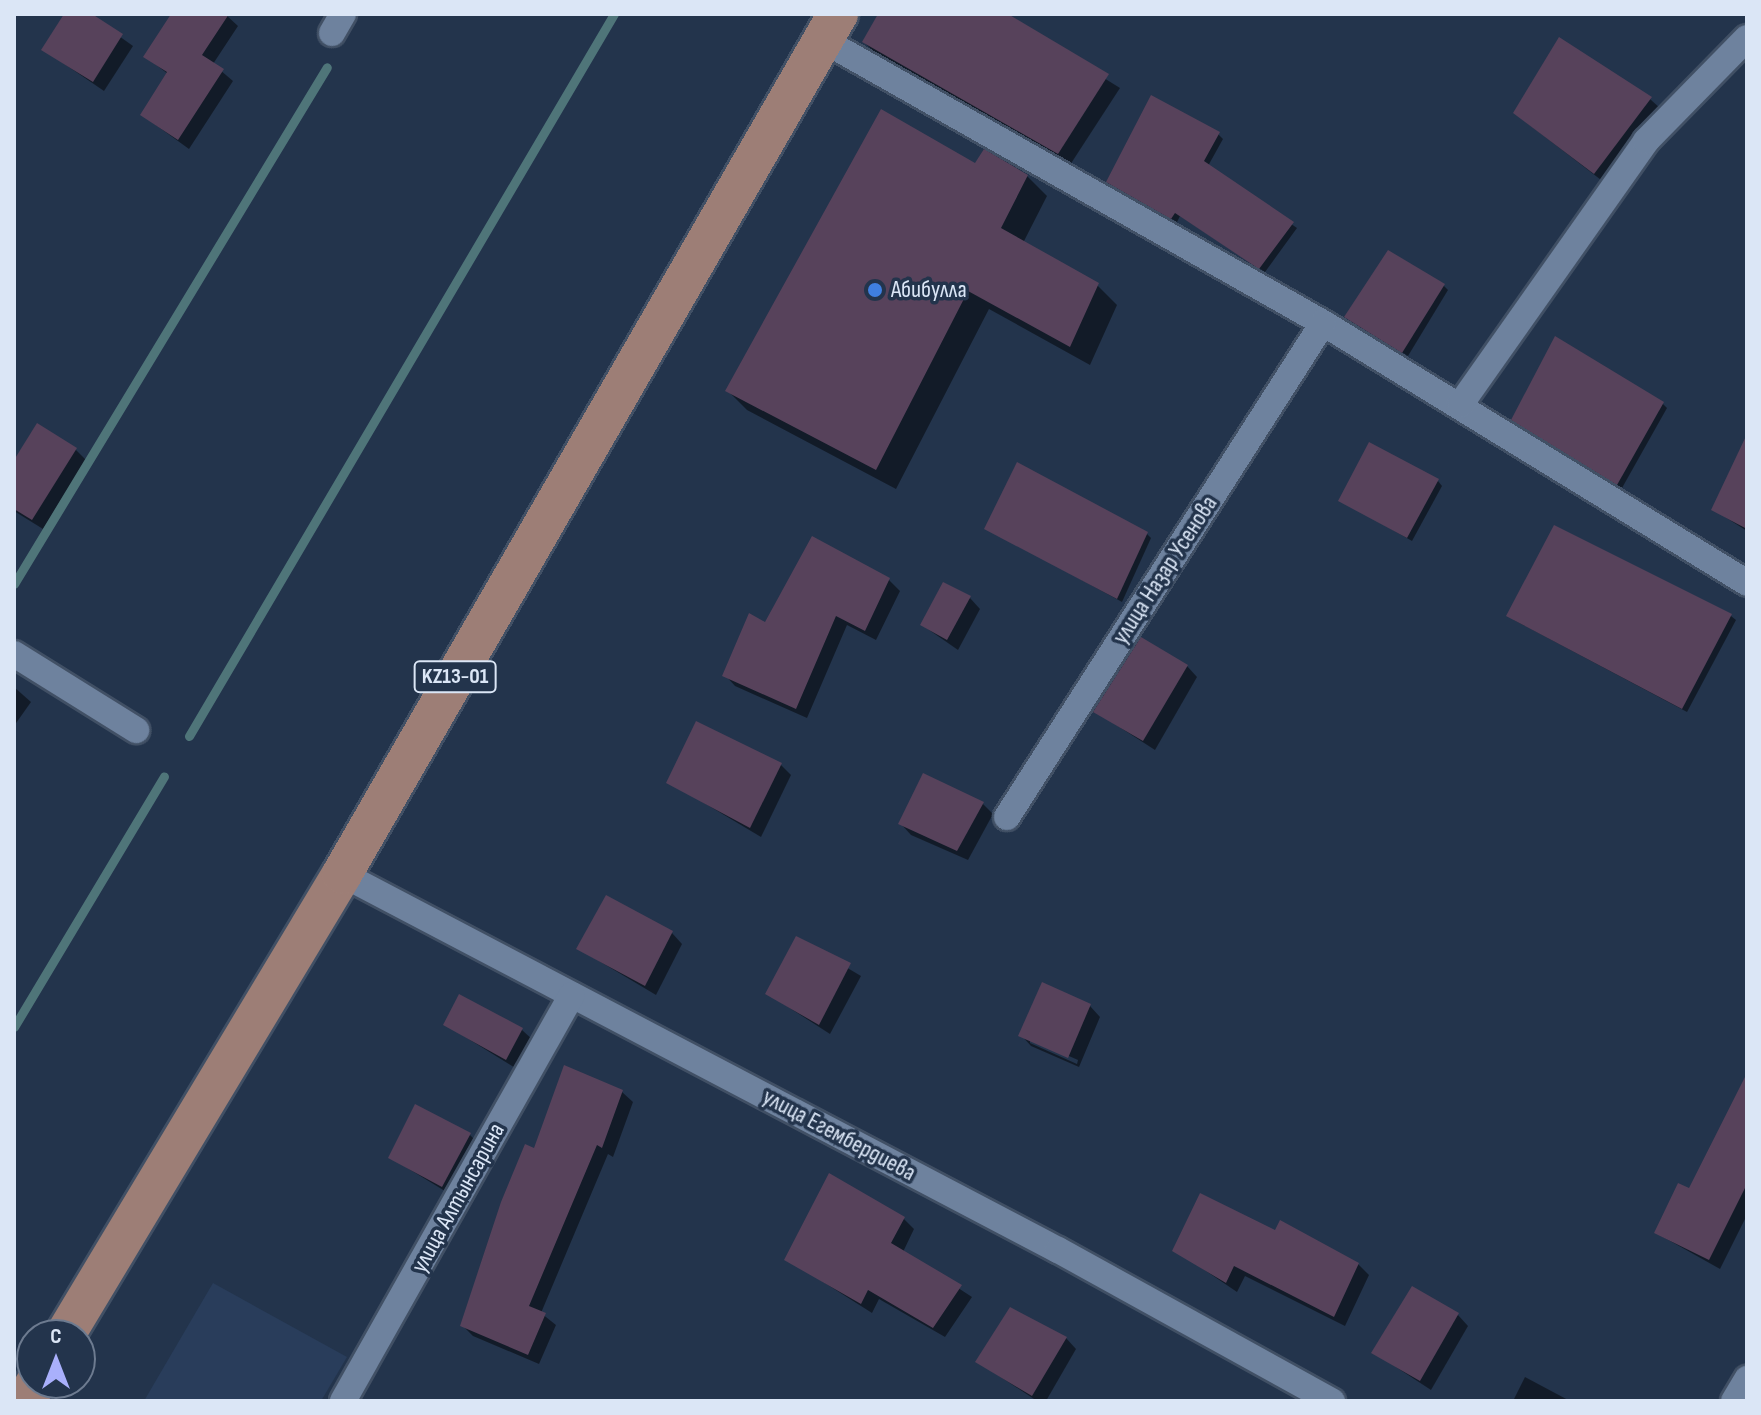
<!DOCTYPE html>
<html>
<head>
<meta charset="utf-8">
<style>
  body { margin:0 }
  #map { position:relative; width:1761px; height:1415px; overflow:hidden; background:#23344c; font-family:"Sofia Sans Condensed",sans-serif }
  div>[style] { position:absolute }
  .built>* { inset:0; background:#293d5b }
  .shadow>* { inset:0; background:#0007 }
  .stream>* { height:9px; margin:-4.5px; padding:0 4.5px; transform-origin:4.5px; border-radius:4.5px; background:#4f7579 }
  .building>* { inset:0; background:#57425b }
  .roads { filter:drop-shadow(2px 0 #415065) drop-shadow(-2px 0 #415065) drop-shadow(0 2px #415065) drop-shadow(0 -2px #415065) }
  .minor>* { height:26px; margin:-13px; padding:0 13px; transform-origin:13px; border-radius:13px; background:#6e829e }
  .primary>* { height:40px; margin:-20px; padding:0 20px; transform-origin:20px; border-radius:20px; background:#9d7e76 }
  .dots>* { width:22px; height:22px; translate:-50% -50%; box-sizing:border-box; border:4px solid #23344c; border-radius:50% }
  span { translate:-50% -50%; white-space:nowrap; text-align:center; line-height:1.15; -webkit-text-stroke:7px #23344c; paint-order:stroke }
  .shield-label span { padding:2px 6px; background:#23344c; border:2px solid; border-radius:6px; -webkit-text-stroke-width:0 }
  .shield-label { font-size:22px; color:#dbe6f6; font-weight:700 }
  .poi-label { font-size:24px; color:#dbe6f6 }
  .left { translate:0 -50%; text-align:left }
  .street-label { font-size:24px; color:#dbe6f6 }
  .frame { position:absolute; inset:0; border:16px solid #dbe6f6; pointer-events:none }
  .north { position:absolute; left:16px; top:1319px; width:80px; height:80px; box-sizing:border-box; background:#23344c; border:2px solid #6d7b90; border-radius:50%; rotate:0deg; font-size:22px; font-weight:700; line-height:32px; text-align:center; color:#dbe6f6 }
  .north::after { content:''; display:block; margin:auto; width:28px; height:36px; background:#a9b0fc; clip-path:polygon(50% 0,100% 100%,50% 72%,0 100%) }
</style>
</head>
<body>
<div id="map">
  <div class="built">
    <div style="clip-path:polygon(213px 1283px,347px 1357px,321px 1401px,144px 1401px)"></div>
  </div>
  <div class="shadow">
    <div style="clip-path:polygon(67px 14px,88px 14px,133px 46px,104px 91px,44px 50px)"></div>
    <div style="clip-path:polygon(173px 14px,225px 14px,238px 26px,213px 64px,233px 81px,189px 149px,142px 115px,168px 74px,146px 57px)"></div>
    <div style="clip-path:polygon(880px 14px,1001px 14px,1120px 88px,1070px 165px,876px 54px,864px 42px)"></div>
    <div style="clip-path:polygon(1650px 99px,1661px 109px,1605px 183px,1527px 123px)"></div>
    <div style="clip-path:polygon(1218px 134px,1223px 139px,1208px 166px,1297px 228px,1265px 272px,1180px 216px,1177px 222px,1108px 181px)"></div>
    <div style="clip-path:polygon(976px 166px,1027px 176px,1047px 196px,1023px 243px,1097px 285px,1117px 305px,1090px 365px,989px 309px,896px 489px,747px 410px,727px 390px)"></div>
    <div style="clip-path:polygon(1443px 285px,1448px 290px,1408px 356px,1346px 317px)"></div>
    <div style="clip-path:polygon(1663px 404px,1667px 408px,1622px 488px,1519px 424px)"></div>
    <div style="clip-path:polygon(1747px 442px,1747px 531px,1714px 510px)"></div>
    <div style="clip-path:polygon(75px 449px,86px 460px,43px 529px,14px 511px,14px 464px)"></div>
    <div style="clip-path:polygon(1438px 481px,1442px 486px,1412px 541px,1340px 500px)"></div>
    <div style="clip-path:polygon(987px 528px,1147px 534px,1151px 538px,1122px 602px)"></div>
    <div style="clip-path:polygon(889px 580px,900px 591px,876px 640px,847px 625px,807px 718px,735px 686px,725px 675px,766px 624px)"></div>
    <div style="clip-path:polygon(970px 598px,980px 609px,958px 650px,922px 625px)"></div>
    <div style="clip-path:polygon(1731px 616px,1736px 620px,1687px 712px,1514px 620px)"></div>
    <div style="clip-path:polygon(1187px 666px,1197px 677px,1155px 750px,1096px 712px)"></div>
    <div style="clip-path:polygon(14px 687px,31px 702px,14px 726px)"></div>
    <div style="clip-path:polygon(781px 765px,791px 775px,761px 837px,669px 782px)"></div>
    <div style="clip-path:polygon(982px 803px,993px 814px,968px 860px,911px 835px,901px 824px)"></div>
    <div style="clip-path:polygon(672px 933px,682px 944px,656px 995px,579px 949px)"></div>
    <div style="clip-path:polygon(797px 938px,861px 976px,830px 1034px,768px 994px)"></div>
    <div style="clip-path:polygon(evenodd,1090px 1006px,1100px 1017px,1079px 1067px,1031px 1046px,1021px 1035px,1090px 1006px,1030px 1039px,1078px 1060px,1077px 1064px,1030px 1043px,1030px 1039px)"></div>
    <div style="clip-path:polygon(446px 1025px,522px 1030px,533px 1040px,517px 1069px)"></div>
    <div style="clip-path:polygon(622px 1092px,633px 1102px,613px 1157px,608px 1154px,541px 1313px,556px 1325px,539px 1364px,473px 1336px,462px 1325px,535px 1150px)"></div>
    <div style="clip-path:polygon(1747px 1115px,1747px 1215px,1720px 1269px,1656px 1233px)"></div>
    <div style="clip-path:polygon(470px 1135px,480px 1145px,453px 1196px,391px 1158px)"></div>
    <div style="clip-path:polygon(903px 1218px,914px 1229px,903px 1252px,972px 1297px,945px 1337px,879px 1299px,872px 1313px,787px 1259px)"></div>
    <div style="clip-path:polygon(1276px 1232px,1358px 1264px,1369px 1275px,1345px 1326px,1245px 1276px,1237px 1292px,1175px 1250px)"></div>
    <div style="clip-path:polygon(1458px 1315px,1468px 1326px,1431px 1390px,1373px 1352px)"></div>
    <div style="clip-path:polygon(1066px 1338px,1076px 1349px,1046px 1401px,1037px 1401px,978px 1362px)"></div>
    <div style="clip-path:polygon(1525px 1377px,1570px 1401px,1513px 1401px)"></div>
  </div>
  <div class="stream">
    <div style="left:14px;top:584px;width:604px;rotate:-58.81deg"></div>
    <div style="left:189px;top:736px;width:838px;rotate:-59.52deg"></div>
    <div style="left:14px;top:1027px;width:292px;rotate:-59.1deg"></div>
  </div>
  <div class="building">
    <div style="clip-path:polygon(64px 14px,92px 14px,123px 34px,93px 82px,41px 50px)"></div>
    <div style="clip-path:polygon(171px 14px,229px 14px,202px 55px,224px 69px,178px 140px,140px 115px,167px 72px,143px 57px)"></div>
    <div style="clip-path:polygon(878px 14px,1008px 14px,1109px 74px,1058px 154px,862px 42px)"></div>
    <div style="clip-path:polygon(1559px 37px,1652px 97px,1594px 174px,1513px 113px)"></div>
    <div style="clip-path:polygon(1151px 95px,1220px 132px,1204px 161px,1294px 222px,1259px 269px,1175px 213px,1171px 219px,1106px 182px)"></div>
    <div style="clip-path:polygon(881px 109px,975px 163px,984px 149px,1028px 175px,1001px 228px,1099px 283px,1070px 347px,968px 291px,876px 470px,725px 391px)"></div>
    <div style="clip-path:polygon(1388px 250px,1445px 284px,1402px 353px,1344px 317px)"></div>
    <div style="clip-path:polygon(1555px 336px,1664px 402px,1617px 485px,1511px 420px)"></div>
    <div style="clip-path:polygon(37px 423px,77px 448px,32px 520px,14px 509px,14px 460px)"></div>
    <div style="clip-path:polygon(1747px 434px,1747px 529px,1711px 510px)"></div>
    <div style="clip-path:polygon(1369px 442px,1439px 479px,1407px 538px,1338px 501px)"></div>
    <div style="clip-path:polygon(1017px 462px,1148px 532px,1117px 599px,984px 529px)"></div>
    <div style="clip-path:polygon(1554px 525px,1732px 614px,1682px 709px,1506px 616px)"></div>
    <div style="clip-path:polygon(812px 536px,890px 578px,865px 631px,836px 616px,796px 709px,722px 676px,749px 613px,765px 622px)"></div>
    <div style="clip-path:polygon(943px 582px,971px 596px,947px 640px,920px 625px)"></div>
    <div style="clip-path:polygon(1141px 637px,1188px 665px,1143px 741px,1093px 712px)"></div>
    <div style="clip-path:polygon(696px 721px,782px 763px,750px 828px,666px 783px)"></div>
    <div style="clip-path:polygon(923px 773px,984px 802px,957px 851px,898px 824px)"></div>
    <div style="clip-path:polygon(606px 895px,673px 931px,645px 986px,576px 949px)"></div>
    <div style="clip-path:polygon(796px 936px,851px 963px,819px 1025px,765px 994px)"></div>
    <div style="clip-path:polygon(1042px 982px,1091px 1004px,1068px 1058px,1018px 1036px)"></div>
    <div style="clip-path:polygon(459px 994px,523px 1028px,506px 1060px,443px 1025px)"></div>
    <div style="clip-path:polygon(564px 1065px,623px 1090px,602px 1148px,597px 1145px,529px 1306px,546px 1313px,528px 1355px,460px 1326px,501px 1202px,525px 1144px,534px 1148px)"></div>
    <div style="clip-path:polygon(1747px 1073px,1747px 1184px,1709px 1260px,1654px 1233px,1678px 1183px,1689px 1188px)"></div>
    <div style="clip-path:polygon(415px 1104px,471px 1133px,442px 1187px,388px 1158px)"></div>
    <div style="clip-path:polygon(829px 1173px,905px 1217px,891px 1243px,962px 1285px,933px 1328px,868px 1290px,861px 1304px,784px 1260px)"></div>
    <div style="clip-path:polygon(1200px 1193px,1275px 1230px,1280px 1220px,1359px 1263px,1334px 1317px,1234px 1266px,1226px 1283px,1172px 1251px)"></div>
    <div style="clip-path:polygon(1412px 1286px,1459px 1313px,1420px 1381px,1371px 1353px)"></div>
    <div style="clip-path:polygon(1010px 1307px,1067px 1337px,1032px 1396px,975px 1362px)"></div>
  </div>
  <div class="roads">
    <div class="minor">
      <div style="left:332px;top:33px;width:22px;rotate:-60deg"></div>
      <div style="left:823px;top:40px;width:575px;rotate:29.51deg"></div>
      <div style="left:1323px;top:323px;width:497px;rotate:31.5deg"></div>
      <div style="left:1460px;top:405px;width:323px;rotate:-54.8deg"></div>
      <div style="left:1646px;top:141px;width:144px;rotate:-45.6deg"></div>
      <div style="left:14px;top:654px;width:144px;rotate:31.9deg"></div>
      <div style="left:1007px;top:817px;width:586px;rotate:-57.39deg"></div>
      <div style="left:342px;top:874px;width:809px;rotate:27.71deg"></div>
      <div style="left:1058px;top:1250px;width:313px;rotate:28.9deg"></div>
      <div style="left:343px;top:1401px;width:466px;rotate:-60.6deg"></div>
      <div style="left:1734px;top:1401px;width:26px;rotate:-59deg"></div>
    </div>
    <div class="primary">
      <div style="left:65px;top:1335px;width:538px;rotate:-59deg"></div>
      <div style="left:342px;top:874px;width:993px;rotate:-60.03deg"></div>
      <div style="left:25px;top:1401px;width:21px;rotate:-59deg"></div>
    </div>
  </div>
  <div class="dots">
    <div style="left:875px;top:290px;background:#3f7fe0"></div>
  </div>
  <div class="shield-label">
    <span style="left:455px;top:677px">KZ13-01</span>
  </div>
  <div class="poi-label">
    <span class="left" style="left:891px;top:290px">Абибулла</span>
  </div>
  <div class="street-label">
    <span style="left:1165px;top:570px;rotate:-57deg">улица Назар Усенова</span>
    <span style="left:839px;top:1135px;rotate:28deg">улица Егембердиева</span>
    <span style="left:458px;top:1198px;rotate:-61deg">улица Алтынсарина</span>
  </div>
  <div class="frame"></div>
  <div class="north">С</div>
</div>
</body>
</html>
